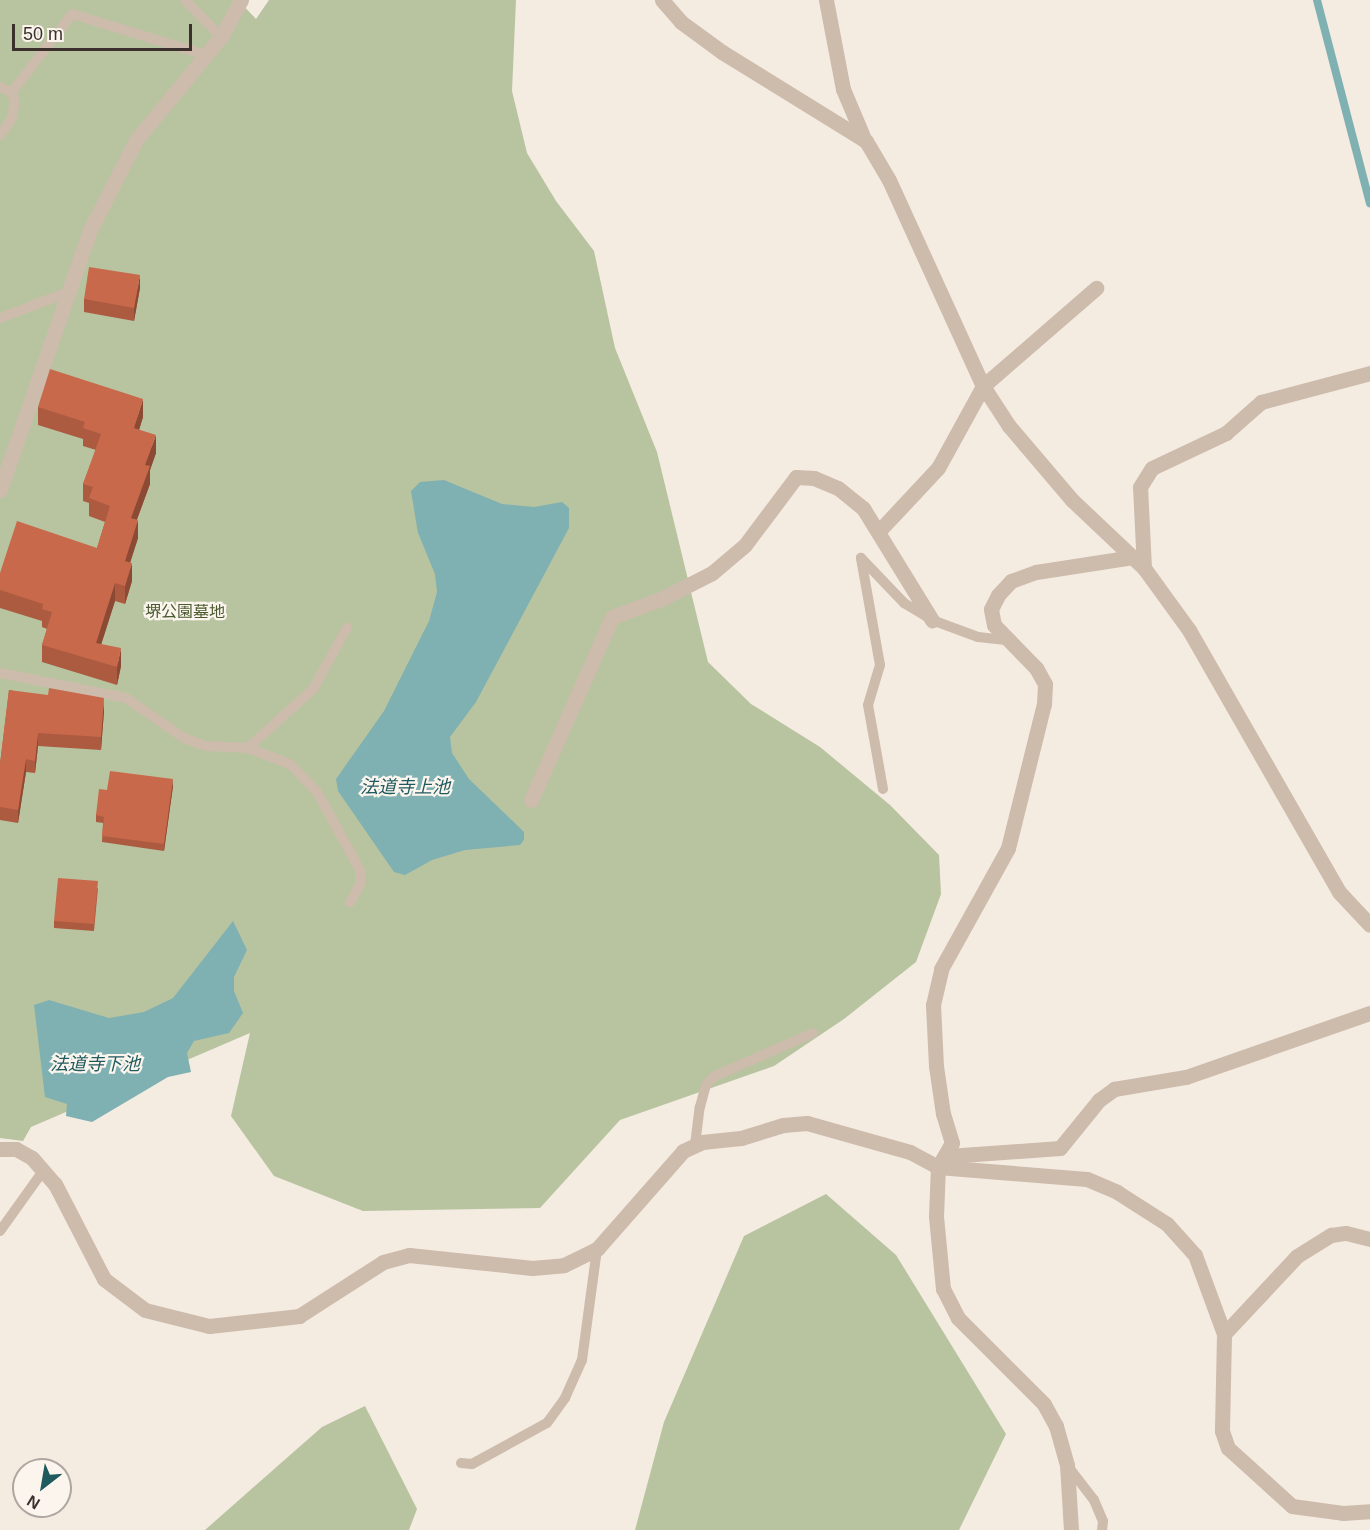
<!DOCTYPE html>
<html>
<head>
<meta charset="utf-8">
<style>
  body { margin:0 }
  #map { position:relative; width:1370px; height:1530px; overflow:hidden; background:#f4ebe1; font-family:Arial,"Noto Sans JP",sans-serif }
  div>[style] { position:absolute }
  .green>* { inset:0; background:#b8c4a0 }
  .water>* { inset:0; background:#7fb0b2 }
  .stream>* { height:8px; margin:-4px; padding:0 4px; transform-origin:4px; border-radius:4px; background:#7fb0b2 }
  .service>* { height:10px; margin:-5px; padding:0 5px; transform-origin:5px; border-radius:5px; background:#cdbbac }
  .minor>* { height:15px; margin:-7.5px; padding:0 7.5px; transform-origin:7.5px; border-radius:7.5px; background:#cdbbac }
  .tertiary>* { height:15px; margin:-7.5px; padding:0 7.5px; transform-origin:7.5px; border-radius:7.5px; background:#cdbbac }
  .wall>* { inset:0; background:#ac5a40 }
  .shaded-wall>* { inset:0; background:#8c4a34 }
  .building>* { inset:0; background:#c8694b }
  span { translate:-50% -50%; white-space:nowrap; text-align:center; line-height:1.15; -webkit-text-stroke:4.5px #fbf5ee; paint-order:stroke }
  .park-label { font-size:16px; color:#4a5a2e }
  .water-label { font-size:18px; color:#1f5a5e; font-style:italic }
  .north { position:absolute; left:12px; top:1458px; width:60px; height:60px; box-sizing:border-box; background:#fbf5ee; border:2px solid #aea6a0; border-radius:50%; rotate:211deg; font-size:16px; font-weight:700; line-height:24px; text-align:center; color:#3b302b }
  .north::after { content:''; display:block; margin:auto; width:21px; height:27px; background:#1f5a5e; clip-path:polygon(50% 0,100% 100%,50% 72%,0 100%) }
  .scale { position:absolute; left:12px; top:24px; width:180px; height:27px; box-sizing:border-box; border:3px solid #3b302b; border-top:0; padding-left:8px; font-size:18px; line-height:21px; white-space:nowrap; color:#3b302b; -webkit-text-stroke:4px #fbf5ee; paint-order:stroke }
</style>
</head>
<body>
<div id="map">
  <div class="green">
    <div style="clip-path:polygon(0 0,238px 0,256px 19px,269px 0,516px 0,512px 91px,527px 153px,556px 201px,594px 251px,615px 348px,657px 452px,708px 662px,751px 704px,820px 747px,890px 805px,939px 855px,941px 894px,916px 962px,844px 1019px,774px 1066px,620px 1120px,540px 1208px,363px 1211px,274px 1176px,231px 1116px,250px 1033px,31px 1127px,23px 1141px,0 1138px)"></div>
    <div style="clip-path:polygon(826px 1194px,896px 1255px,1006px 1434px,959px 1530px,635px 1530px,664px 1422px,744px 1236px)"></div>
    <div style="clip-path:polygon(365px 1406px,417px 1509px,409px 1530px,205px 1530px,322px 1427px)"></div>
  </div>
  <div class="water">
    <div style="clip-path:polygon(444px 480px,502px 504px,534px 507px,562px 502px,569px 508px,569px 528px,476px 702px,450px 737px,452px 753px,469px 779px,524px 832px,524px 840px,520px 845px,465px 850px,432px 860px,405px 875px,394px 872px,338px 791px,336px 779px,384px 711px,429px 621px,437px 592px,435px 574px,418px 533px,411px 491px,420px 482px)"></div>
    <div style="clip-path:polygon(233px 921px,247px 950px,234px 977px,234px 991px,243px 1013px,229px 1033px,194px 1041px,187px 1053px,191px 1072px,168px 1077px,92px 1122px,66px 1116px,67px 1104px,45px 1097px,34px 1005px,49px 1000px,109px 1018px,144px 1012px,173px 998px)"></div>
  </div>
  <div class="stream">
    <div style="left:1317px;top:0;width:210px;rotate:75.4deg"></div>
  </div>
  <div class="service">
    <div style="left:185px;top:0;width:52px;rotate:45.8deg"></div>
    <div style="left:0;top:87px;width:13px;rotate:23deg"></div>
    <div style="left:12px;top:92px;width:11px;rotate:75deg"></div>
    <div style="left:15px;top:103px;width:17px;rotate:103deg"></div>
    <div style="left:11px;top:120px;width:19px;rotate:126deg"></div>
    <div style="left:12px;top:92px;width:98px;rotate:-52.4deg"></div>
    <div style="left:72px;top:14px;width:140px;rotate:17deg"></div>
    <div style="left:0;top:318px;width:73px;rotate:-20.9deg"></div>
    <div style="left:0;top:673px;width:128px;rotate:11.2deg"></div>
    <div style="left:126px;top:698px;width:70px;rotate:34.6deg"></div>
    <div style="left:184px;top:738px;width:23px;rotate:20deg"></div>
    <div style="left:206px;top:746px;width:42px;rotate:2.7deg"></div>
    <div style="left:248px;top:748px;width:88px;rotate:-42.2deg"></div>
    <div style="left:313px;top:689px;width:70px;rotate:-60.9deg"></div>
    <div style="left:248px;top:748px;width:45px;rotate:20.9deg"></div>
    <div style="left:290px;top:764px;width:39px;rotate:46deg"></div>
    <div style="left:317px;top:792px;width:89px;rotate:61.1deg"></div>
    <div style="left:360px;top:870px;width:14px;rotate:90deg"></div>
    <div style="left:360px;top:884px;width:21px;rotate:118deg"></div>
    <div style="left:883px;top:789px;width:85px;rotate:-100.1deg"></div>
    <div style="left:868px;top:705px;width:42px;rotate:-73.3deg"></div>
    <div style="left:880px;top:665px;width:109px;rotate:-100.1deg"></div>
    <div style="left:861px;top:558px;width:62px;rotate:46.3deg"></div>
    <div style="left:904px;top:603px;width:33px;rotate:31deg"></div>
    <div style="left:932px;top:620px;width:49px;rotate:20.3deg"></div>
    <div style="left:978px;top:637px;width:28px;rotate:6deg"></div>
    <div style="left:695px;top:1145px;width:38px;rotate:-83deg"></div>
    <div style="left:700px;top:1107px;width:23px;rotate:-75deg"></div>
    <div style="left:706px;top:1085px;width:13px;rotate:-45deg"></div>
    <div style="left:715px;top:1076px;width:107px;rotate:-23.7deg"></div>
    <div style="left:0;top:1231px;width:74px;rotate:-54.4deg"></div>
    <div style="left:461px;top:1463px;width:11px;rotate:5deg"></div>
    <div style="left:472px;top:1464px;width:85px;rotate:-28.7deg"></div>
    <div style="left:547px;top:1423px;width:31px;rotate:-54deg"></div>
    <div style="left:565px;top:1398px;width:42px;rotate:-65.9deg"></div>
    <div style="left:582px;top:1360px;width:112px;rotate:-82.3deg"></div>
    <div style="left:1067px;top:1465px;width:44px;rotate:52.4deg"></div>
    <div style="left:1094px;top:1500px;width:23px;rotate:67deg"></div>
    <div style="left:1103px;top:1521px;width:9px;rotate:96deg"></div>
  </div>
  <div class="minor">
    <div style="left:662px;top:0;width:29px;rotate:49deg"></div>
    <div style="left:681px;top:22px;width:51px;rotate:36.2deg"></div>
    <div style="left:722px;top:52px;width:169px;rotate:31.7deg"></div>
    <div style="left:866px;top:141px;width:45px;rotate:59.5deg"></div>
    <div style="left:889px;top:180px;width:226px;rotate:65.5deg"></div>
    <div style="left:983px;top:386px;width:48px;rotate:57deg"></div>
    <div style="left:1009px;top:426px;width:97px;rotate:49.6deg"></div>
    <div style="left:1072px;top:500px;width:99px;rotate:43.4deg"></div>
    <div style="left:1144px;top:568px;width:77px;rotate:54deg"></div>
    <div style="left:1189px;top:630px;width:302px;rotate:60.2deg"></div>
    <div style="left:1339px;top:892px;width:45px;rotate:46.8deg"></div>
    <div style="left:826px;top:0;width:91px;rotate:79.2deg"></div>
    <div style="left:843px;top:89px;width:56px;rotate:67.1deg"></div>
    <div style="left:879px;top:531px;width:86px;rotate:-46.9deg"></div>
    <div style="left:938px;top:468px;width:94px;rotate:-61.2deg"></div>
    <div style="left:983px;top:386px;width:150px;rotate:-40.9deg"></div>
    <div style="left:1144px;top:568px;width:81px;rotate:-92.8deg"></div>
    <div style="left:1140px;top:487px;width:22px;rotate:-58deg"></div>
    <div style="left:1152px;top:468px;width:82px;rotate:-25.3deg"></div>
    <div style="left:1226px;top:433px;width:47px;rotate:-41.5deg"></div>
    <div style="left:1261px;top:402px;width:113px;rotate:-14.9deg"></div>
    <div style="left:531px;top:800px;width:200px;rotate:-66.1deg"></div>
    <div style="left:612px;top:617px;width:54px;rotate:-20.4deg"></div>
    <div style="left:663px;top:598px;width:55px;rotate:-27deg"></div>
    <div style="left:712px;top:573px;width:43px;rotate:-40.3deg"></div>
    <div style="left:745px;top:545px;width:85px;rotate:-53.1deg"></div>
    <div style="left:796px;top:477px;width:18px;rotate:3deg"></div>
    <div style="left:814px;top:478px;width:26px;rotate:23deg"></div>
    <div style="left:838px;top:488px;width:32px;rotate:39deg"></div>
    <div style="left:863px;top:508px;width:132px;rotate:58.4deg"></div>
    <div style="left:0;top:1149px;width:16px"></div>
    <div style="left:16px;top:1149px;width:18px;rotate:29deg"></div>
    <div style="left:32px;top:1158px;width:35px;rotate:49deg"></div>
    <div style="left:55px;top:1184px;width:107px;rotate:62.7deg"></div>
    <div style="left:104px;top:1279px;width:51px;rotate:37.1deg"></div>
    <div style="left:145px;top:1310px;width:66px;rotate:14deg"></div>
    <div style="left:209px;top:1326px;width:91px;rotate:-6.3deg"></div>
    <div style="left:299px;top:1316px;width:100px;rotate:-32.7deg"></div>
    <div style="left:383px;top:1262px;width:27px;rotate:-15deg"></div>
    <div style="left:409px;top:1255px;width:124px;rotate:6deg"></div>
    <div style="left:532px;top:1268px;width:32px;rotate:-5deg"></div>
    <div style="left:564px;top:1265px;width:37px;rotate:-26deg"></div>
    <div style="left:597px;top:1249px;width:130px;rotate:-48.7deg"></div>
    <div style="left:683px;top:1151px;width:21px;rotate:-25deg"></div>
    <div style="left:702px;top:1142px;width:39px;rotate:-6deg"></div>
    <div style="left:741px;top:1138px;width:44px;rotate:-17.2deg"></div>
    <div style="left:783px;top:1125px;width:24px;rotate:-5deg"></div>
    <div style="left:807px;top:1123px;width:107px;rotate:15.7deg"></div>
    <div style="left:910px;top:1152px;width:32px;rotate:28deg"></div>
    <div style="left:938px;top:1167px;width:149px;rotate:4.6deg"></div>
    <div style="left:1087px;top:1179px;width:33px;rotate:23deg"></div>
    <div style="left:1117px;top:1192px;width:59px;rotate:32.6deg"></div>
    <div style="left:1167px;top:1224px;width:42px;rotate:47.9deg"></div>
    <div style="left:1195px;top:1255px;width:84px;rotate:69.8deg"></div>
    <div style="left:1224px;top:1334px;width:97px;rotate:91.2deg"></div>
    <div style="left:1222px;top:1431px;width:18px;rotate:71deg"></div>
    <div style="left:1228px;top:1448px;width:86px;rotate:42.2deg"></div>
    <div style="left:1292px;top:1506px;width:51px;rotate:7.8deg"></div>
    <div style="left:1343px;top:1513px;width:27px;rotate:-4deg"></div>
    <div style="left:948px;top:1156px;width:112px;rotate:-4.1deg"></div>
    <div style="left:1060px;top:1148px;width:62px;rotate:-50.9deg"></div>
    <div style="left:1099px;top:1100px;width:19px;rotate:-36deg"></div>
    <div style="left:1114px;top:1089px;width:73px;rotate:-9.5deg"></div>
    <div style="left:1186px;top:1077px;width:195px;rotate:-19.2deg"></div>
    <div style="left:1224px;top:1334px;width:107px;rotate:-46.9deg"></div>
    <div style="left:1297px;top:1256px;width:40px;rotate:-32deg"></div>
    <div style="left:1331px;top:1235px;width:15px;rotate:-8deg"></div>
    <div style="left:1346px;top:1233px;width:25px;rotate:14deg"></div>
    <div style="left:1071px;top:1530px;width:65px;rotate:-93.5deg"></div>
    <div style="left:1067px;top:1465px;width:41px;rotate:-105.8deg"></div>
    <div style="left:1056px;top:1426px;width:25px;rotate:-119deg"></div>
    <div style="left:1044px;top:1404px;width:122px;rotate:-135deg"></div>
    <div style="left:958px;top:1318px;width:33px;rotate:-117deg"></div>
    <div style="left:943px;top:1289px;width:73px;rotate:-95.5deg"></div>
    <div style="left:936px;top:1216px;width:49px;rotate:-87.7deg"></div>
    <div style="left:938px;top:1167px;width:28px;rotate:-60deg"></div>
    <div style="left:952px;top:1143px;width:30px;rotate:-107deg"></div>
    <div style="left:943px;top:1114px;width:49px;rotate:-98.3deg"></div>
    <div style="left:936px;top:1066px;width:61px;rotate:-92.8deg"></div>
    <div style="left:933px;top:1005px;width:37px;rotate:-77deg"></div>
    <div style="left:941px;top:969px;width:138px;rotate:-61deg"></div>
    <div style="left:1008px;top:848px;width:148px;rotate:-76deg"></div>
    <div style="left:1044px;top:704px;width:20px;rotate:-87deg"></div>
    <div style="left:1045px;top:684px;width:18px;rotate:-119deg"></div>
    <div style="left:1036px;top:668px;width:60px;rotate:-134.3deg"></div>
    <div style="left:994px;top:625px;width:16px;rotate:-101deg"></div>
    <div style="left:991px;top:609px;width:16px;rotate:-63deg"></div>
    <div style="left:998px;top:595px;width:19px;rotate:-47deg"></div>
    <div style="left:1011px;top:581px;width:27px;rotate:-20deg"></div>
    <div style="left:1036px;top:572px;width:98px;rotate:-8.8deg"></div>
  </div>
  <div class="tertiary">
    <div style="left:0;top:490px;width:275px;rotate:-70.9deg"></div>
    <div style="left:90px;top:230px;width:101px;rotate:-62.9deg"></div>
    <div style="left:136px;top:140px;width:134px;rotate:-50.5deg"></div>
    <div style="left:221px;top:37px;width:42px;rotate:-61.6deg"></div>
  </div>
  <div class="wall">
    <div style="clip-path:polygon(140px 288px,134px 321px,84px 312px,84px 299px)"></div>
    <div style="clip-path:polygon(38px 407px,143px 417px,139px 430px,156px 453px,150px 470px,150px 484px,137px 519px,138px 538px,130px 562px,132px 581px,125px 604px,115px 601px,101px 644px,121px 666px,117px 685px,42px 662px,42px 645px,47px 629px,42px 627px,42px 621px,0 608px,0 573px,97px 548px,105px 522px,89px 516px,89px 503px,83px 501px,83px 484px,96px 450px,83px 446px,83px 439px,38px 425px)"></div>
    <div style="clip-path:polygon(9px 690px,104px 711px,101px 750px,38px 746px,35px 773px,26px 772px,18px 823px,0 820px,0 764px)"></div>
    <div style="clip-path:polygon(173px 786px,164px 851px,102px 842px,103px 823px,96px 822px,96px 815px,107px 790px)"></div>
    <div style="clip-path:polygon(98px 888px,94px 931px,54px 928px,54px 921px)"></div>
  </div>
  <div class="shaded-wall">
    <div style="clip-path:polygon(140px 275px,140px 288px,134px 321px,134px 308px)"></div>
    <div style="clip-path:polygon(143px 399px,143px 417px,134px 446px,134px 428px)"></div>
    <div style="clip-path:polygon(156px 435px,156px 453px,150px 470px,150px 484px,131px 536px,131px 518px,145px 465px)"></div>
    <div style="clip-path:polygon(138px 520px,138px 538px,125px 579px,125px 561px)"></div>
    <div style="clip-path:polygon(132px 563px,132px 581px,125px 604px,125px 586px)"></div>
    <div style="clip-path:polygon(115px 583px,115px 601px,96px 661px,96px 643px)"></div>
    <div style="clip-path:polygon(121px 648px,121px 666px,117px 685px,117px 667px)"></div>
    <div style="clip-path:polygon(104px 698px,104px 711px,101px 750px,101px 737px)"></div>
    <div style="clip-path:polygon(38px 733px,38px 746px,35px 773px,35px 761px)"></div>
    <div style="clip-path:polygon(26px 759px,26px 772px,18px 823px,18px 810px)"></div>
    <div style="clip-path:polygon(173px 779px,173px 786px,164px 851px,164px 844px)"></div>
  </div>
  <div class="building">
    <div style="clip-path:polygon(89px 267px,140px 275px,134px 308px,84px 299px)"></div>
    <div style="clip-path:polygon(50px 369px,143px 399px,134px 428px,156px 435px,145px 465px,150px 466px,131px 518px,138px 520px,125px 561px,132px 563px,125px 586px,115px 583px,96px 643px,121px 648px,117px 667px,42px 645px,52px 612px,42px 609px,43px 604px,0 590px,0 573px,17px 521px,97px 548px,110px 506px,89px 498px,93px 487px,83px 484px,101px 434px,83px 428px,85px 422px,38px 407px)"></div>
    <div style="clip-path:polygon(49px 688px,104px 698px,101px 737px,38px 733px,35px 761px,26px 759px,18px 810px,0 807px,0 764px,9px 690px,48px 695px)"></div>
    <div style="clip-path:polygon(110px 771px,173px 779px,164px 844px,102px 836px,104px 817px,96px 815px,99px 789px,107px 790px)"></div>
    <div style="clip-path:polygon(58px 878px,98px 881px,94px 924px,54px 921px)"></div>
  </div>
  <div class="park-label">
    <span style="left:185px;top:612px">堺公園墓地</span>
  </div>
  <div class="water-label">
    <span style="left:405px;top:787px">法道寺上池</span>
    <span style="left:95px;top:1064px">法道寺下池</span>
  </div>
  <div class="north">N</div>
  <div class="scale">50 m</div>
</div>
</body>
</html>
